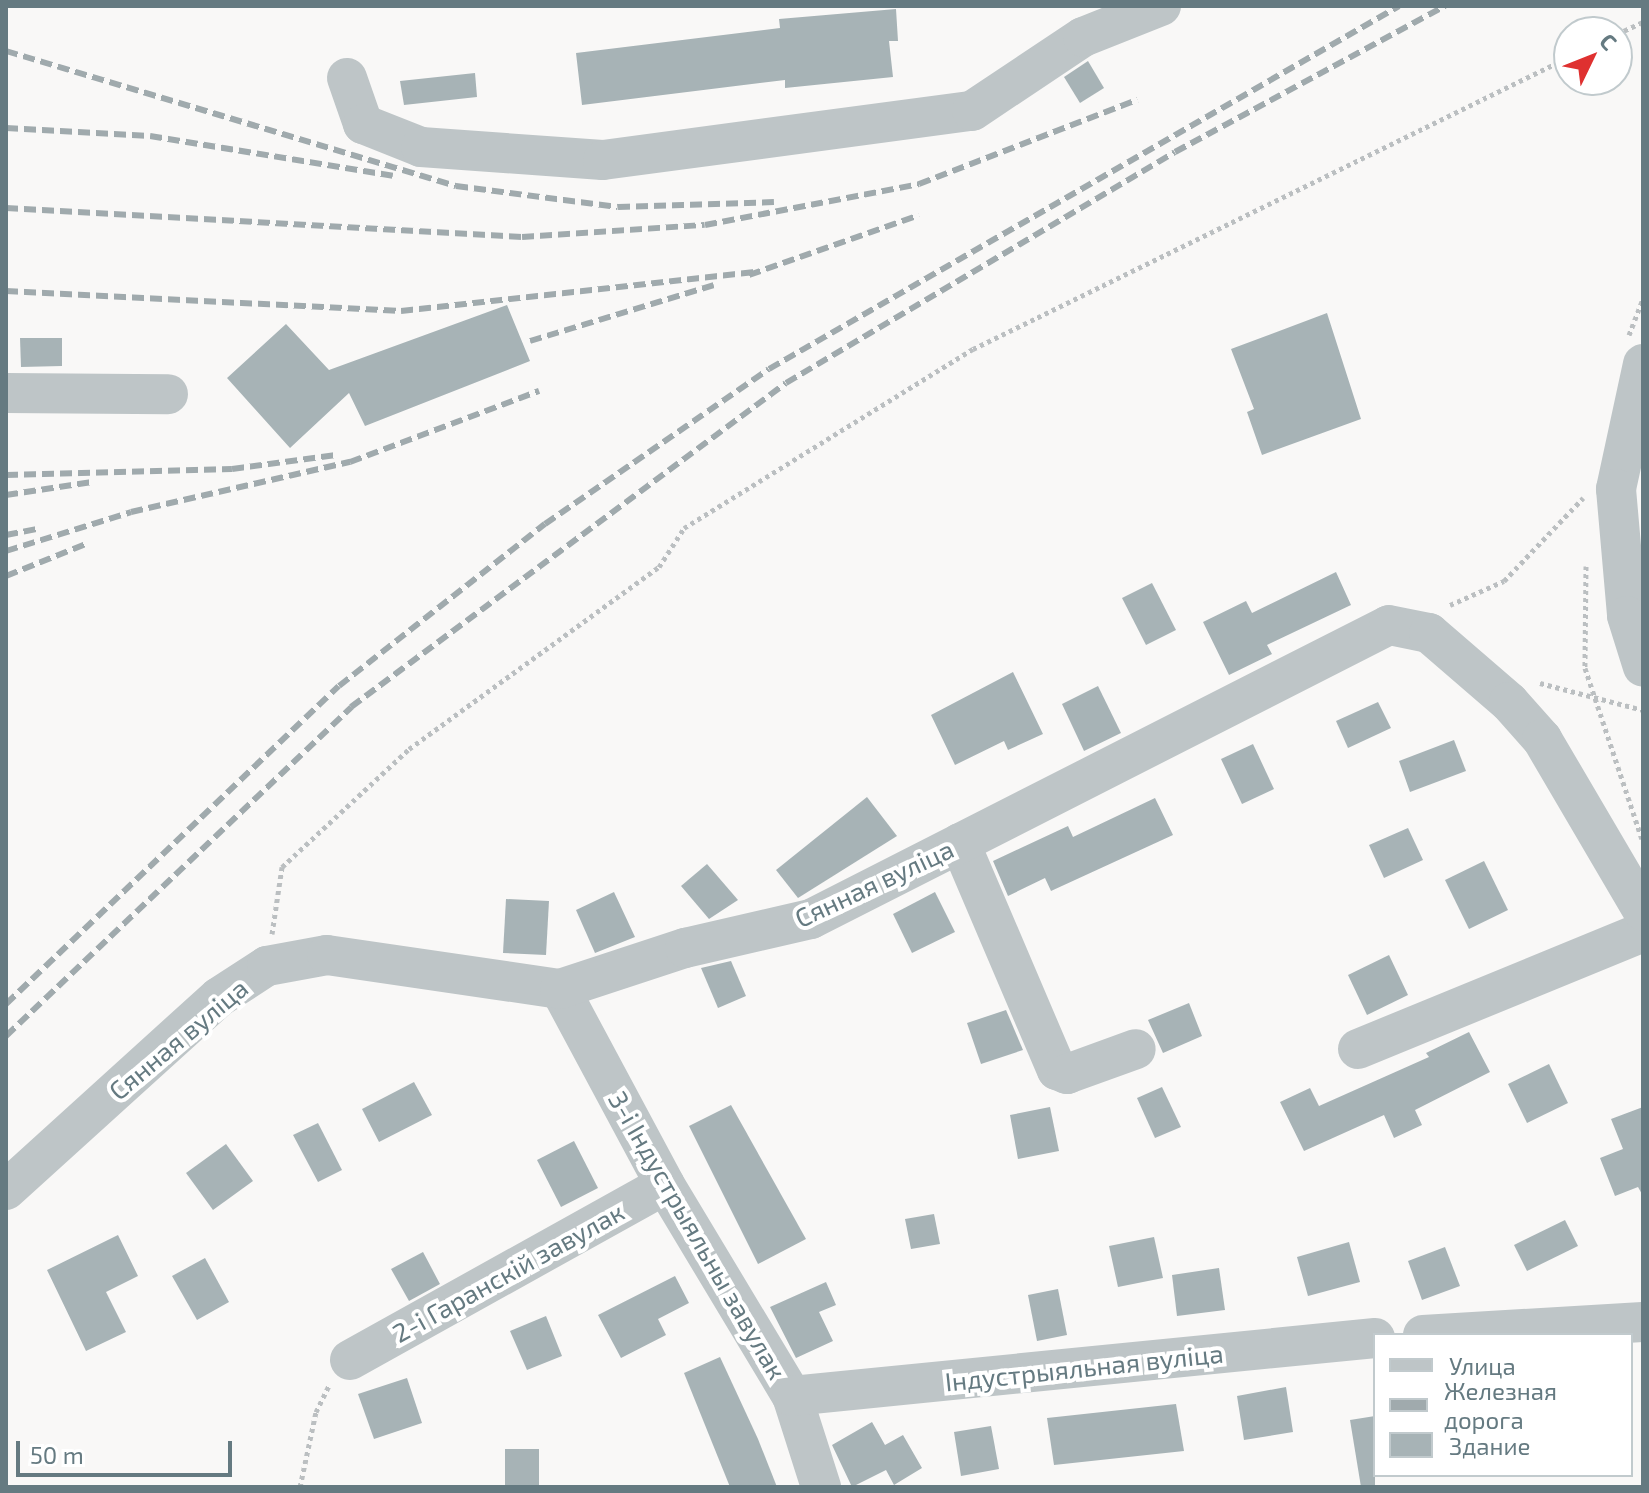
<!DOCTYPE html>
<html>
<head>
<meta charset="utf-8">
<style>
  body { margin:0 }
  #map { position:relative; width:1649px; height:1493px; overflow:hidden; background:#f9f8f7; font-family:"Exo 2",sans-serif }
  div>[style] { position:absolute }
  .building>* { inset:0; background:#a7b3b6 }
  .path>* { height:5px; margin-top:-2.5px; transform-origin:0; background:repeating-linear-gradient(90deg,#bbbfc1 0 4px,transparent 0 8px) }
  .minor>* { height:40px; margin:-20px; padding:0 20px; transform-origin:20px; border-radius:20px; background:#bec5c7 }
  .rail>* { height:6px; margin-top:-3px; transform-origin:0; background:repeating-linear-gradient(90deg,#a0aaad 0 12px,transparent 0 18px) }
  span { translate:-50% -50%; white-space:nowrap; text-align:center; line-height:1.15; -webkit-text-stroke:8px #fff; paint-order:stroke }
  .street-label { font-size:26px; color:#657a81 }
  .frame { position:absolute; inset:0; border:8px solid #657a81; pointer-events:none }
  .legend { position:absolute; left:1373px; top:1333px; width:260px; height:144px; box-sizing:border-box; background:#fff; border:2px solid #c1cacd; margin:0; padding:10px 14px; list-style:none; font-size:24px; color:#657a81 }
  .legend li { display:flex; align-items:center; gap:16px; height:40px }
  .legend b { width:40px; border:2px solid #c1cacd }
  .north { position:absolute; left:1553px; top:16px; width:80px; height:80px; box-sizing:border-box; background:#fff; border:2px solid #c1cacd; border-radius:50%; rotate:47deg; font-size:22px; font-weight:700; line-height:32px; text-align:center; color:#657a81 }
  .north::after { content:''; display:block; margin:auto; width:28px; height:36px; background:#df3130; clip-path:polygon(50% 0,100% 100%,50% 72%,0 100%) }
  .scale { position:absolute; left:16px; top:1441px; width:216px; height:36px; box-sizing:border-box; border:4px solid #657a81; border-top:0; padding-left:10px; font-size:24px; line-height:28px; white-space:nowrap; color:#657a81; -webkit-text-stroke:6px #fff; paint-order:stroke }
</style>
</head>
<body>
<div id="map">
  <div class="building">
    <div style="clip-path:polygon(896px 9px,898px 41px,889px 41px,893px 77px,785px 88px,785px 80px,582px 105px,576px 53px,780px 28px,779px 19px)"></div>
    <div style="clip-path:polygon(1088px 61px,1104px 88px,1080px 103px,1064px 77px)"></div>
    <div style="clip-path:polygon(475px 73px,477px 97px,404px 105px,400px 81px)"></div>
    <div style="clip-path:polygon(507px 305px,530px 361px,365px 426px,349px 393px,290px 448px,227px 378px,286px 324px,329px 370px)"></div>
    <div style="clip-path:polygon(1327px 313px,1361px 419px,1262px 455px,1247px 412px,1254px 409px,1231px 349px)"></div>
    <div style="clip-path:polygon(20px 338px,62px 338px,62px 366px,21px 367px)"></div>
    <div style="clip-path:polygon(1336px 572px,1351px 605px,1267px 645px,1272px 654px,1229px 675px,1203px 622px,1246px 601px,1252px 613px)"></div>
    <div style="clip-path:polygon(1152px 583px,1176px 630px,1146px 645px,1122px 598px)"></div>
    <div style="clip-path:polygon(1013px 672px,1043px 734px,1008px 750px,1004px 741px,955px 765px,931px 715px)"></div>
    <div style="clip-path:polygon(1098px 686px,1121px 733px,1084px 751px,1062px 704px)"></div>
    <div style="clip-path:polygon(1378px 702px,1391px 728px,1348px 748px,1336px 721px)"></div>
    <div style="clip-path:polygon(1454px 740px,1466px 771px,1410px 792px,1399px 761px)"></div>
    <div style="clip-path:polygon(1253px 744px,1274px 789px,1242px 804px,1221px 759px)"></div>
    <div style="clip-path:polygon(867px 797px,897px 836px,798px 898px,776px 870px)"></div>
    <div style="clip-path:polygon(1155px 798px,1173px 835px,1051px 891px,1045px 878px,1008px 896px,993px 861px,1068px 826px,1073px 837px)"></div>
    <div style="clip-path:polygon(1408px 828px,1423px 860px,1384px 878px,1369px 845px)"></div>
    <div style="clip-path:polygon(1484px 861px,1508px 910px,1469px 929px,1445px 880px)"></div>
    <div style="clip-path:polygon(707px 864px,738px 900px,709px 919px,681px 886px)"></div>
    <div style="clip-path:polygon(614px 892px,635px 937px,595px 953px,576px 910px)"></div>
    <div style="clip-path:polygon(935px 892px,955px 932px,912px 953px,893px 914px)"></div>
    <div style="clip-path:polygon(506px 899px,549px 901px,546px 955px,503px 953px)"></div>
    <div style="clip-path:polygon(1389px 955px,1408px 995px,1367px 1015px,1348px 975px)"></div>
    <div style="clip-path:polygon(731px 961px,746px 996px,718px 1008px,701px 968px)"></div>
    <div style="clip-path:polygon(1189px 1003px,1202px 1036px,1163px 1053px,1148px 1020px)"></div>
    <div style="clip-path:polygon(1006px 1010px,1023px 1050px,981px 1064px,967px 1023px)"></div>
    <div style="clip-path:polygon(1469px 1032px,1490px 1072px,1415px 1110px,1422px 1125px,1394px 1138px,1384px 1115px,1304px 1151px,1280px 1102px,1310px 1088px,1319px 1106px,1429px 1057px,1426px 1053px)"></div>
    <div style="clip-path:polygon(1549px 1064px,1568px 1103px,1527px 1123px,1508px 1084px)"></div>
    <div style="clip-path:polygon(414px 1082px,432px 1115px,379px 1142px,362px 1109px)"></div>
    <div style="clip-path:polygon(1162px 1087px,1181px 1127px,1155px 1138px,1137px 1098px)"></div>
    <div style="clip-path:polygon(731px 1105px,806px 1239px,758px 1264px,689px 1126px)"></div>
    <div style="clip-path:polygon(1050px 1107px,1059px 1151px,1018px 1159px,1010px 1115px)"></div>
    <div style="clip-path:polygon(1643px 1107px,1643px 1196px,1638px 1187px,1615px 1196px,1600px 1158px,1623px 1149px,1611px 1119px)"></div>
    <div style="clip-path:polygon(318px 1123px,342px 1170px,318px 1182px,293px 1135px)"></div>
    <div style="clip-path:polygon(574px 1141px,598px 1188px,561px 1207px,537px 1160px)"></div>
    <div style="clip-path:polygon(226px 1144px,253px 1181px,213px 1210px,186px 1173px)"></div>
    <div style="clip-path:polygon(934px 1214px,940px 1244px,911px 1249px,905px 1219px)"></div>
    <div style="clip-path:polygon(1565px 1220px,1578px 1246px,1527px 1271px,1514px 1245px)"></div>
    <div style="clip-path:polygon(118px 1235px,138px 1276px,106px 1292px,126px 1332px,86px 1351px,47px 1270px)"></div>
    <div style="clip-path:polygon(1154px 1237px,1163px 1278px,1118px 1287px,1109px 1246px)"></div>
    <div style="clip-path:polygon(1349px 1242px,1360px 1282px,1308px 1296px,1297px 1257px)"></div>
    <div style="clip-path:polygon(1445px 1247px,1460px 1286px,1422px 1300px,1408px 1261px)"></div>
    <div style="clip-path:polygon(423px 1252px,440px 1284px,409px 1301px,391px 1269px)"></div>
    <div style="clip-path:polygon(205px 1258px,229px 1302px,197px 1320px,172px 1276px)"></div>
    <div style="clip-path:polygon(1219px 1268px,1225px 1310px,1177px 1316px,1172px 1275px)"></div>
    <div style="clip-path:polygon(675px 1276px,689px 1303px,658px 1319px,666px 1335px,621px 1358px,598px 1315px)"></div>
    <div style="clip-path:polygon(826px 1282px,836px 1305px,819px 1312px,833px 1341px,796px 1358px,770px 1307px)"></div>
    <div style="clip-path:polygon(1058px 1289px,1067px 1335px,1037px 1341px,1028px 1295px)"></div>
    <div style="clip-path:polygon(546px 1316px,562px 1356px,527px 1370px,510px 1331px)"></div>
    <div style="clip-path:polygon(720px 1357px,758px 1439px,777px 1487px,730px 1487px,684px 1373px)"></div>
    <div style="clip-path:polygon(407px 1378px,422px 1423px,374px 1439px,358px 1394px)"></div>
    <div style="clip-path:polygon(1286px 1387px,1293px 1432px,1244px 1440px,1237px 1396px)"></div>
    <div style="clip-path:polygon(1176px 1404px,1184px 1451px,1054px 1465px,1047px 1418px)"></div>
    <div style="clip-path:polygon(1375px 1416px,1375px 1487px,1361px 1487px,1350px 1420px)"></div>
    <div style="clip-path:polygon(872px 1422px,885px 1445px,903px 1435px,922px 1468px,894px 1485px,886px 1470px,852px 1487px,832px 1445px)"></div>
    <div style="clip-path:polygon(991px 1426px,999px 1469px,961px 1476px,954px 1432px)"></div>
    <div style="clip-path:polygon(505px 1449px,539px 1449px,539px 1487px,505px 1487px)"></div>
  </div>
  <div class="path">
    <div style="left:1617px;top:34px;width:29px;rotate:-25deg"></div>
    <div style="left:1629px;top:335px;width:39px;rotate:-69deg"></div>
    <div style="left:1586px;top:566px;width:102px;rotate:90.6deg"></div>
    <div style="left:1585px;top:668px;width:180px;rotate:71.6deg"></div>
    <div style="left:1450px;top:605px;width:59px;rotate:-24deg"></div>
    <div style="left:1504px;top:581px;width:115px;rotate:-46.4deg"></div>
    <div style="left:1540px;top:683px;width:106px;rotate:14.7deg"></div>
    <div style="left:272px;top:934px;width:68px;rotate:-81.5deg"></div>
    <div style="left:282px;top:867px;width:173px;rotate:-42.9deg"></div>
    <div style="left:409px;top:749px;width:309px;rotate:-36.1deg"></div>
    <div style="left:659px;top:567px;width:46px;rotate:-57.3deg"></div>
    <div style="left:684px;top:528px;width:340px;rotate:-31.8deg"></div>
    <div style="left:973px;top:349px;width:664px;rotate:-26.1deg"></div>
    <div style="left:300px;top:1487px;width:77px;rotate:-78deg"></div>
    <div style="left:316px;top:1412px;width:30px;rotate:-64deg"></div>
  </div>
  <div class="minor">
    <div style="left:347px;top:78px;width:49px;rotate:70.8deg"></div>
    <div style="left:363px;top:124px;width:62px;rotate:21.6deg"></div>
    <div style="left:421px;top:147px;width:182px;rotate:4.1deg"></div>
    <div style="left:603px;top:160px;width:372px;rotate:-7.6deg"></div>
    <div style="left:972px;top:111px;width:133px;rotate:-33.7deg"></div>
    <div style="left:1083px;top:37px;width:84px;rotate:-21.7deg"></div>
    <div style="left:1643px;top:364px;width:128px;rotate:102.2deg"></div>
    <div style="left:1616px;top:489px;width:127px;rotate:85deg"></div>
    <div style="left:1627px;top:616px;width:53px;rotate:72.6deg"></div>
    <div style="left:6px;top:393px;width:162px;rotate:0.4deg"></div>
    <div style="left:960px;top:843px;width:247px;rotate:66.9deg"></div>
    <div style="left:1057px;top:1070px;width:11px;rotate:22deg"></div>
    <div style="left:1067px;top:1074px;width:73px;rotate:-19.9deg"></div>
    <div style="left:560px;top:989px;width:222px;rotate:61.8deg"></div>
    <div style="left:665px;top:1185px;width:246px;rotate:59deg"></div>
    <div style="left:792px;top:1396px;width:96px;rotate:72.3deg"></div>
    <div style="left:1358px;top:1049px;width:308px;rotate:-22.3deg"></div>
    <div style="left:6px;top:1190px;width:287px;rotate:-42.2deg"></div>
    <div style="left:219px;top:997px;width:57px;rotate:-32.9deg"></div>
    <div style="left:267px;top:966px;width:61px;rotate:-10.4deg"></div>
    <div style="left:327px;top:955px;width:235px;rotate:8.3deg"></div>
    <div style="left:560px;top:989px;width:132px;rotate:-18.2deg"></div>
    <div style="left:685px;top:948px;width:129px;rotate:-13deg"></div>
    <div style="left:811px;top:919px;width:648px;rotate:-26.96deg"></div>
    <div style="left:1389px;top:625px;width:41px;rotate:11.3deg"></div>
    <div style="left:1429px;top:633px;width:106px;rotate:40.8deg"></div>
    <div style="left:1509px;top:702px;width:50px;rotate:48.3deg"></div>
    <div style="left:1542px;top:739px;width:199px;rotate:59.6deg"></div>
    <div style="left:1423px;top:1335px;width:220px;rotate:-3.4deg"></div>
    <div style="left:350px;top:1360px;width:360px;rotate:-29.1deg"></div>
    <div style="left:792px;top:1396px;width:586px;rotate:-5.68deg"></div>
  </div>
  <div class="rail">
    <div style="left:6px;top:51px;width:470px;rotate:16.7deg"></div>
    <div style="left:456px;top:186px;width:163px;rotate:7.4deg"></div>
    <div style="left:618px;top:207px;width:156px;rotate:-1.8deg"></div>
    <div style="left:6px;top:128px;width:144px;rotate:3.2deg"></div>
    <div style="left:150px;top:136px;width:246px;rotate:9.3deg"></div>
    <div style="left:6px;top:208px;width:517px;rotate:3.22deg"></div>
    <div style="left:522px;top:237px;width:183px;rotate:-3.8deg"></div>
    <div style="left:705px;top:225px;width:218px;rotate:-10.8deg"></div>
    <div style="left:919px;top:184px;width:234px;rotate:-21.1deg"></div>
    <div style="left:749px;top:275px;width:180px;rotate:-19.4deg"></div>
    <div style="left:6px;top:291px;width:396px;rotate:2.9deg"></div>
    <div style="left:401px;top:311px;width:358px;rotate:-6.3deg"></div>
    <div style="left:530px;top:341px;width:192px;rotate:-16.9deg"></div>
    <div style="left:6px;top:475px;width:226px;rotate:-1.5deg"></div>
    <div style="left:232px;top:469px;width:105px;rotate:-7.7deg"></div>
    <div style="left:6px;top:495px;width:87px;rotate:-8.6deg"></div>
    <div style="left:6px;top:535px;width:32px;rotate:-11deg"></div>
    <div style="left:6px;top:551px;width:131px;rotate:-17.3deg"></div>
    <div style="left:131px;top:512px;width:225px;rotate:-12.9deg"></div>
    <div style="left:350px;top:462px;width:202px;rotate:-20.6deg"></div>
    <div style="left:6px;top:576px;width:88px;rotate:-21.9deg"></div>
    <div style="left:6px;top:1004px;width:460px;rotate:-43.7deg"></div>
    <div style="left:339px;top:686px;width:262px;rotate:-38.2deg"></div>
    <div style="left:545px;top:524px;width:272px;rotate:-34.7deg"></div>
    <div style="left:769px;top:369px;width:727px;rotate:-29.95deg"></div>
    <div style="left:6px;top:1036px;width:477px;rotate:-43.6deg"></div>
    <div style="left:351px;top:707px;width:542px;rotate:-36.68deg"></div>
    <div style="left:786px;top:383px;width:452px;rotate:-30.7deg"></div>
    <div style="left:1175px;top:152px;width:307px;rotate:-28.4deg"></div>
  </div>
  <div class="street-label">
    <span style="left:874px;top:883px;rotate:-25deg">Сянная вуліца</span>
    <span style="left:178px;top:1039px;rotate:-40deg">Сянная вуліца</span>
    <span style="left:698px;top:1235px;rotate:60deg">3-і Індустрыяльны завулак</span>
    <span style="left:508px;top:1272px;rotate:-29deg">2-і Гаранскій завулак</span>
    <span style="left:1084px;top:1367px;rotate:-6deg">Індустрыяльная вуліца</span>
  </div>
  <div class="frame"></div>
  <ul class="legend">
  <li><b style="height:10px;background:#bec5c7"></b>Улица</li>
  <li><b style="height:10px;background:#a0aaad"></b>Железная дорога</li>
  <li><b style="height:22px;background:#a7b3b6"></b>Здание</li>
  </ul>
  <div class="north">С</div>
  <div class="scale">50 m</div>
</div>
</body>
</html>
